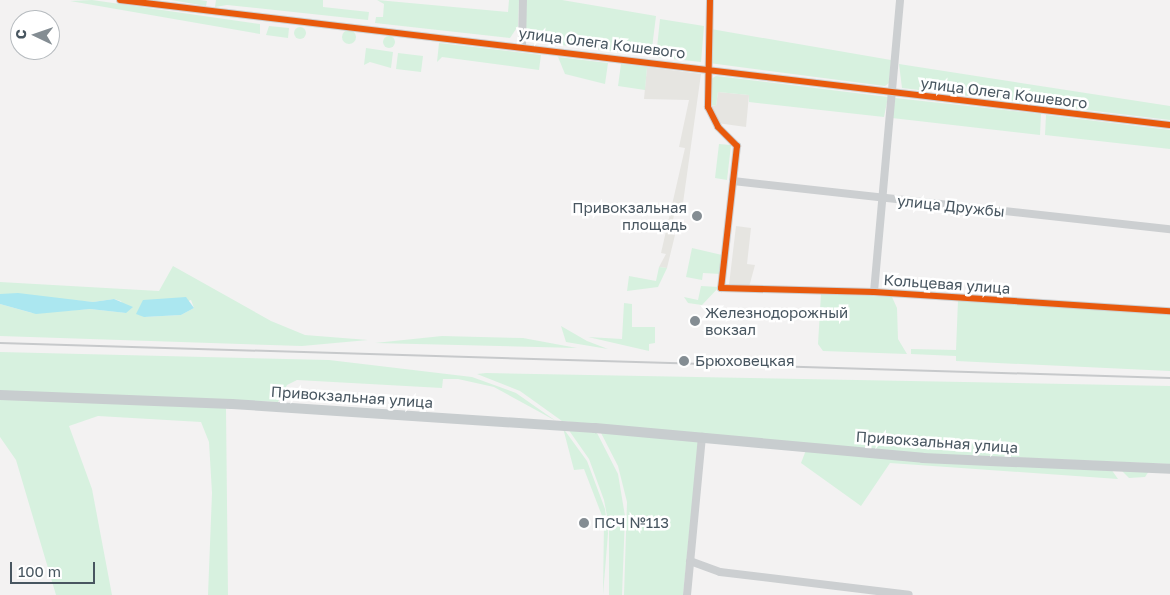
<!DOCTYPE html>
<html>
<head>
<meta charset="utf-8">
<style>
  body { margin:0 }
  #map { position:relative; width:1170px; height:595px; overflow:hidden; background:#f3f2f2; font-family:"Golos Text",sans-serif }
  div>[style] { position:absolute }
  .commercial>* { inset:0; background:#e6e5e1 }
  .green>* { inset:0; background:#d7f1df }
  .round { border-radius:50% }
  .water>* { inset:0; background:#abe7f0 }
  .minor>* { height:8px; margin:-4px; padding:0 4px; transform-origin:4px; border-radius:4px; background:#cccfd1 }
  .major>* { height:10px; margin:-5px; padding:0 5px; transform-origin:5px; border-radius:5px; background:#c8cdcf }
  .rail>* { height:2px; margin:-1px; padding:0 1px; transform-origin:1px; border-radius:1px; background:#c7c9cb }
  .cycleway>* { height:6px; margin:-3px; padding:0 3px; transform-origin:3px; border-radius:3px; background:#e8590c }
  .dots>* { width:14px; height:14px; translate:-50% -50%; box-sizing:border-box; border:2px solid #fff; border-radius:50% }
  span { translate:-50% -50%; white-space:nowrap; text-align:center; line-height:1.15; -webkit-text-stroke:5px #fff; paint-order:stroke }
  .street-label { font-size:15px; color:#485660 }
  .poi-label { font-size:15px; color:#485660 }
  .right { translate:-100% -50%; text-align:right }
  .left { translate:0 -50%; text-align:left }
  .north { position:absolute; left:10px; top:10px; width:50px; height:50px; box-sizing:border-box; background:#fff; border:1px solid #b6bbbf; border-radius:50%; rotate:273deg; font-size:14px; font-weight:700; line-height:20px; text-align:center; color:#485660 }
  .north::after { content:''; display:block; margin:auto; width:18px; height:22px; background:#848d93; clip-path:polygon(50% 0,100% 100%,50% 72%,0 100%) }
  .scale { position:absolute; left:10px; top:562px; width:85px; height:22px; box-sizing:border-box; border:2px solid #485660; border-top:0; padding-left:6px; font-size:15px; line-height:18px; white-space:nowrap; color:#485660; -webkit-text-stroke:4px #fff; paint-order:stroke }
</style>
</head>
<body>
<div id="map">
  <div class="commercial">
    <div style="clip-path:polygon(647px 67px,701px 74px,683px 203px,681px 215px,674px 214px,671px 234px,675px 235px,667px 268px,659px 267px,666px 254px,661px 253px,685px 148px,679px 147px,689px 100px,644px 99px)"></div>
    <div style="clip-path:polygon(718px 92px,749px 95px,746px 127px,717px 123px,711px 105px,716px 106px)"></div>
    <div style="clip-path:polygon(736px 226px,751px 228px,747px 264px,755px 265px,749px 287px,729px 285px)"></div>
  </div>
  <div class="green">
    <div style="clip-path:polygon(92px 0,260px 24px,260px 34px,70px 1px)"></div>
    <div style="clip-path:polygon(171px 0,200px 0,207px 1px,206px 6px)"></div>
    <div style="clip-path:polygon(216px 0,323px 0,323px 7px,369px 12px,368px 20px,227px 5px,215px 7px)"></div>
    <div style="clip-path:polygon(377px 0,508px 12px,509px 0,519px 0,518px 26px,510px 38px,375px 23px,376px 17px,383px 17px,384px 4px)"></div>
    <div style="clip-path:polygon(526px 0,562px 0,656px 16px,651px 56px,537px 42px,526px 31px)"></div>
    <div style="clip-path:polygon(660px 19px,704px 26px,701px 62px,656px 57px)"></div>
    <div style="clip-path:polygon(269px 26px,289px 28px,288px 38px,266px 35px)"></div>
    <div class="round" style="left:294px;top:27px;width:12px;height:12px"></div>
    <div style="clip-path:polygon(711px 29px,891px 60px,889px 83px,885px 86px,709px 63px)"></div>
    <div class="round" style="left:342px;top:30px;width:14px;height:14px"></div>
    <div class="round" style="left:383px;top:36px;width:12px;height:12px"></div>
    <div style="clip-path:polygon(439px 43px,541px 55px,539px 70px,442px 57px,437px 62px)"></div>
    <div style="clip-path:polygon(366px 48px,393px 52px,391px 68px,370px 62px,364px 65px)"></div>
    <div style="clip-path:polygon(398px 53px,423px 56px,421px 72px,396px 69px)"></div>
    <div style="clip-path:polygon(558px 57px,608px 63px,605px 84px,565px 74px)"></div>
    <div style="clip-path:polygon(621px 64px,647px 67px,645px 90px,618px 86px)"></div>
    <div style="clip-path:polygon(899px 64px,1170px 106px,1170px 120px,902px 88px)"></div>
    <div style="clip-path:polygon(716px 76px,888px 97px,884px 117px,749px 102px,749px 95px,718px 92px,716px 106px,712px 105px,711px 79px)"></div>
    <div style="clip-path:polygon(895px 98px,1041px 114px,1040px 135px,892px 118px)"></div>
    <div style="clip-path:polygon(1046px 115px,1170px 130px,1170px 149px,1045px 135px)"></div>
    <div style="clip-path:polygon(719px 144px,731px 145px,727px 180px,715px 178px)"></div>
    <div style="clip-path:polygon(692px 248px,722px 255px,721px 274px,703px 273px,702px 280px,686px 277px)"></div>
    <div style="clip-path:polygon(evenodd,173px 266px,271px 321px,305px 335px,368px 340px,302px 346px,0 336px,0 304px,32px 313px,90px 309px,126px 313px,121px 301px,114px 299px,93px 302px,0 294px,0 282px,159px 291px,173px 266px,191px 300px,194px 308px,181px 315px,144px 317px,191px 300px)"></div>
    <div style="clip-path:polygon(659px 267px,667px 268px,658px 287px,627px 291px,629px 276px,656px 281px)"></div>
    <div style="clip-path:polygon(701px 286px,719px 287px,702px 305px,688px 303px,684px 297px,698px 300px)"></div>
    <div style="clip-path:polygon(821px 294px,892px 297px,897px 308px,898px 339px,907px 354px,823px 351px,818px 344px)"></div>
    <div style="clip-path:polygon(958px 300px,1170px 313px,1170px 371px,956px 361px,956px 356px,911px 354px,911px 349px,956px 350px)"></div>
    <div style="clip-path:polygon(624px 303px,632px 304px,632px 327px,655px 327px,655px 343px,649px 344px,649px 351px,588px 337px,622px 339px)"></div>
    <div style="clip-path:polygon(561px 326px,587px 341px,608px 349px,566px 342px)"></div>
    <div style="clip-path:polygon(442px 336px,523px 338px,577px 348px,375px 343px)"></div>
    <div style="clip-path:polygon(0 352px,329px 360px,472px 377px,516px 393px,556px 421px,494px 387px,458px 379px,443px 379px,442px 388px,297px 380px,287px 385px,278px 402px,0 391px)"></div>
    <div style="clip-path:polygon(486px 373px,1170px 386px,1170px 464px,906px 453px,562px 421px,520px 391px,477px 374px)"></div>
    <div style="clip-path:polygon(0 399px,226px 408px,228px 595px,208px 595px,212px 493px,209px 442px,201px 422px,98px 416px,69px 426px,92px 489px,112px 595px,56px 595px,16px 460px,0 437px)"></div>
    <div style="clip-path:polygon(563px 428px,587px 461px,605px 509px,608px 533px,603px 595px,604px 521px,584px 469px,574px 470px)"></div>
    <div style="clip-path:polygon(568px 429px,596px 431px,618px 474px,625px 516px,622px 595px,609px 595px,609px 526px,604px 500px,589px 459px)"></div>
    <div style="clip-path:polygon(600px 431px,699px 439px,683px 595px,624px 595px,627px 502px,618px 466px)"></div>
    <div style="clip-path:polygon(806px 450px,1111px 469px,1118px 479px,890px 463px,861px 506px,801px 463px)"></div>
    <div style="clip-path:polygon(1121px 470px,1149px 471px,1145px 477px,1129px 478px)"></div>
  </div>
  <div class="water">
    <div style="clip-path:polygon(18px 293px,93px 302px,114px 299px,133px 307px,126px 313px,90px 309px,36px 314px,0 304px,0 294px)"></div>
    <div style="clip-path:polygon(186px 297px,194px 308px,181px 315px,144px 317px,136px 314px,143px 300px)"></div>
  </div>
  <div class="minor">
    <div style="left:120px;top:0;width:1057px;rotate:6.79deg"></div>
    <div style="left:710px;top:0;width:107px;rotate:91.1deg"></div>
    <div style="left:708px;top:107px;width:22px;rotate:63deg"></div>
    <div style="left:718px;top:127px;width:27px;rotate:45deg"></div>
    <div style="left:737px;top:146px;width:143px;rotate:96.4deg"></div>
    <div style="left:721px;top:288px;width:153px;rotate:1.5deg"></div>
    <div style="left:874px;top:292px;width:297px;rotate:3.7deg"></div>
    <div style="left:522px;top:46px;width:46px;rotate:-88.8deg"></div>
    <div style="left:733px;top:181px;width:440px;rotate:6.3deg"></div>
    <div style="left:874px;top:292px;width:293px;rotate:-84.9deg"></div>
    <div style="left:690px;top:561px;width:32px;rotate:20deg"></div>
    <div style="left:720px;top:572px;width:190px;rotate:6.9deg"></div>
    <div style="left:687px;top:595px;width:159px;rotate:-84.6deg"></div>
  </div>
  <div class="major">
    <div style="left:0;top:395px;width:232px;rotate:2.2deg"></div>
    <div style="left:232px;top:404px;width:364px;rotate:3.8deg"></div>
    <div style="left:595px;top:428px;width:329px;rotate:5.2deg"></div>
    <div style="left:923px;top:458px;width:247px;rotate:2.5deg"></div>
  </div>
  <div class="rail">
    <div style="left:0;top:343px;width:1171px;rotate:1.71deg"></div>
  </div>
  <div class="cycleway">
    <div style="left:120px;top:0;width:1057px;rotate:6.79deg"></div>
    <div style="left:710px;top:0;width:107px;rotate:91.1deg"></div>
    <div style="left:708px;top:107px;width:22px;rotate:63deg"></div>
    <div style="left:718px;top:127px;width:27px;rotate:45deg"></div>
    <div style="left:737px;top:146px;width:143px;rotate:96.4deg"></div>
    <div style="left:721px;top:288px;width:153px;rotate:1.5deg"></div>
    <div style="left:874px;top:292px;width:297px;rotate:3.7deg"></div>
  </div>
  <div class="dots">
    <div style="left:697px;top:216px;background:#848d93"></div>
    <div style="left:695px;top:321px;background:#848d93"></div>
    <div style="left:684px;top:361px;background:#848d93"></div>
    <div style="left:584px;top:523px;background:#848d93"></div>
  </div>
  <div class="street-label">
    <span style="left:602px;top:43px;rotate:7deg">улица Олега Кошевого</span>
    <span style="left:1004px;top:93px;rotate:7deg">улица Олега Кошевого</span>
    <span style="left:951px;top:206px;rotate:6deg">улица Дружбы</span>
    <span style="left:947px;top:284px;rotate:4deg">Кольцевая улица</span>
    <span style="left:352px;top:397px;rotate:4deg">Привокзальная улица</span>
    <span style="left:937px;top:442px;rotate:4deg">Привокзальная улица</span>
  </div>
  <div class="poi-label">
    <span class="right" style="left:687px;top:216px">Привокзальная<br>площадь</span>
    <span class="left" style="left:705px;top:321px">Железнодорожный<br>вокзал</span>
    <span class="left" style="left:695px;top:361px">Брюховецкая</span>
    <span class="left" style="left:594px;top:523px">ПСЧ №113</span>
  </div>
  <div class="north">С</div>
  <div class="scale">100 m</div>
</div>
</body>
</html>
